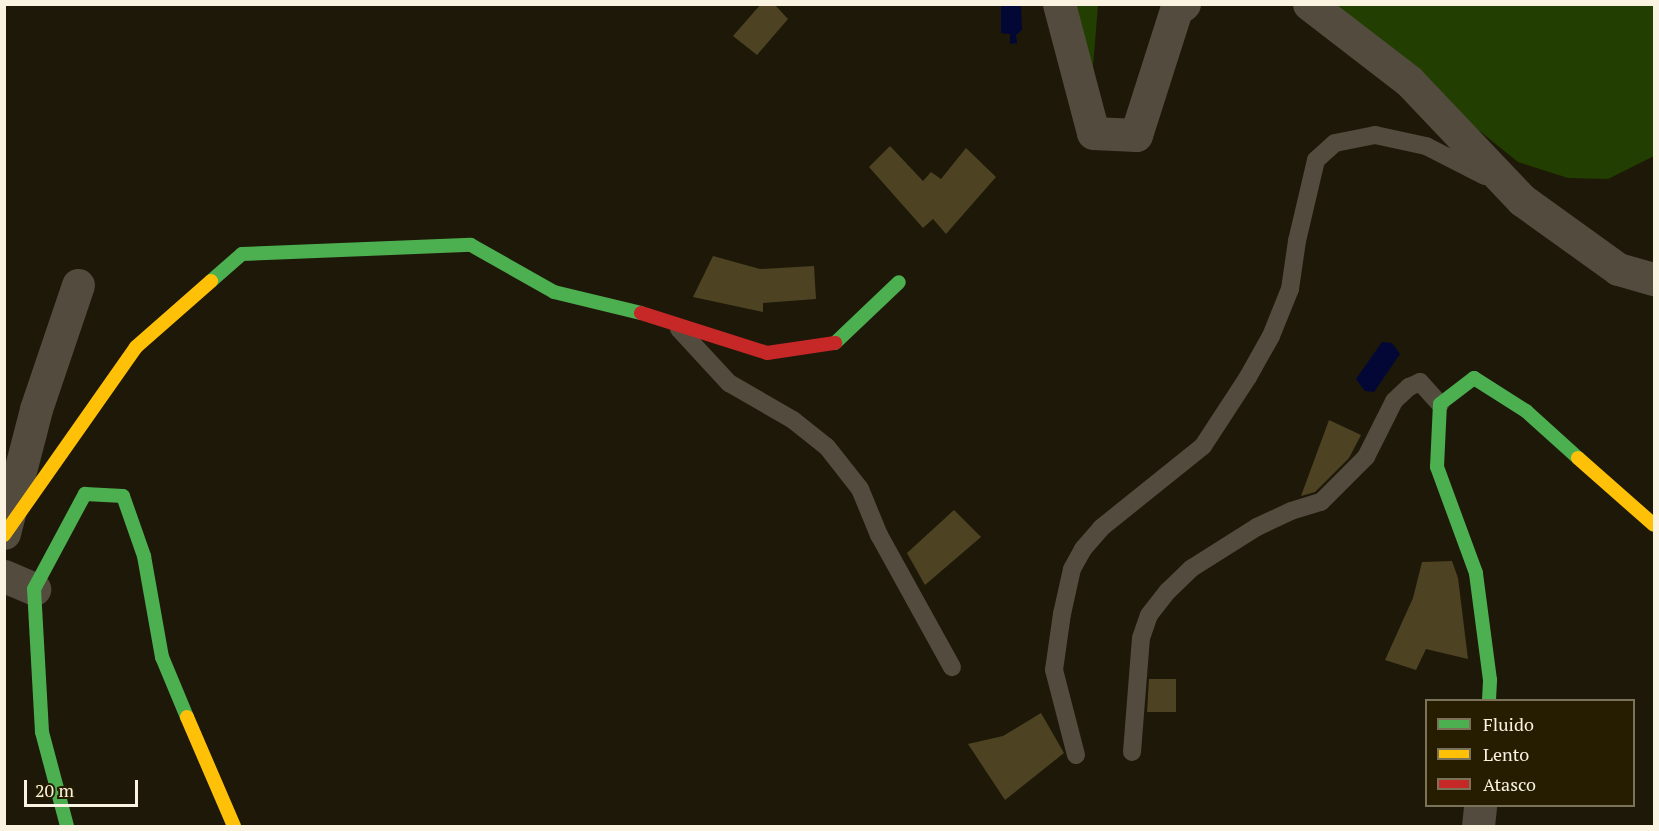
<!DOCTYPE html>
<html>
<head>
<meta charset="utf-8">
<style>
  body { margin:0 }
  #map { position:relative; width:1659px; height:831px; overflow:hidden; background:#1e1808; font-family:"PT Serif",serif }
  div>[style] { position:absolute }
  .green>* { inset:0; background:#223f01 }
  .water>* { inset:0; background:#030736 }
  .building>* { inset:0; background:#4d4323 }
  .lane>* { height:18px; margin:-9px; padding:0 9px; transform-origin:9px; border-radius:9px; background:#524b3e }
  .street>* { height:33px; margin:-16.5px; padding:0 16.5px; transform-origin:16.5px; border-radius:16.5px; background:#524b3e }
  .fast>* { height:14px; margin:-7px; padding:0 7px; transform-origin:7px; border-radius:7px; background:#4caf50 }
  .slow>* { height:14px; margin:-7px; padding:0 7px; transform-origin:7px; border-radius:7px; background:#ffc107 }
  .jam>* { height:14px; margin:-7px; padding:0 7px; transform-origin:7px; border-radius:7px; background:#c62828 }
  span { translate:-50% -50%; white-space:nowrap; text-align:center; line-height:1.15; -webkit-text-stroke:6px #261c00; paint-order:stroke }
  .frame { position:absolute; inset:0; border:6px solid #faf3e2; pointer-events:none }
  .legend { position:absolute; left:1425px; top:699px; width:210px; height:108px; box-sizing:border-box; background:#261c00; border:2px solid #7b725a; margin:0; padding:8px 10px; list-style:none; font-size:18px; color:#faf3e2 }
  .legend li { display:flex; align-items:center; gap:12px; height:30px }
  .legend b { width:30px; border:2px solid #7b725a }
  .scale { position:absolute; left:24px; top:780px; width:114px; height:27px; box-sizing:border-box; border:3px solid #faf3e2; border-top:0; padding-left:8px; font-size:18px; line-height:21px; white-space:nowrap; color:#faf3e2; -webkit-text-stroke:4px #261c00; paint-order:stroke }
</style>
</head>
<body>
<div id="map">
  <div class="green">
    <div style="clip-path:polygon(1073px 5px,1098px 5px,1090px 103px)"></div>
    <div style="clip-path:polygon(1337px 5px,1654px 5px,1654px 156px,1608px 179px,1568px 178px,1518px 162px,1461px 116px,1397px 53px)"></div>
  </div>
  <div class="water">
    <div style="clip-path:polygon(1001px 5px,1021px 5px,1022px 30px,1016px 35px,1017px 43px,1010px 44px,1010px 34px,1001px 33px)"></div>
    <div style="clip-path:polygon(1382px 342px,1392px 343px,1400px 354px,1374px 392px,1365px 391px,1356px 379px)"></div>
  </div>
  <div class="building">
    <div style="clip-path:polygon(761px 4px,774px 4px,788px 19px,757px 55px,733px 36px)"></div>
    <div style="clip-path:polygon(890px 146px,923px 181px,931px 172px,941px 179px,966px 148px,996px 177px,946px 234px,933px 219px,923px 228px,869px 167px)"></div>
    <div style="clip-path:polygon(713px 256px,760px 269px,814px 266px,816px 299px,763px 303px,763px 312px,693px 297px)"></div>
    <div style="clip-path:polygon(1329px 420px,1361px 435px,1349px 458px,1315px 492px,1301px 496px)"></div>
    <div style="clip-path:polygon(954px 510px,981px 537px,925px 585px,907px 553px)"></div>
    <div style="clip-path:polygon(1452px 561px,1458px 578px,1468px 659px,1426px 649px,1416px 670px,1385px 660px,1413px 598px,1422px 562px)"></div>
    <div style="clip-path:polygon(1149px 679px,1176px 679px,1176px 712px,1147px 712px)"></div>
    <div style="clip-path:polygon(1041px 713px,1064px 753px,1005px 800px,968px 744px,1003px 736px)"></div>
  </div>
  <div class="lane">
    <div style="left:679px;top:329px;width:74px;rotate:47.2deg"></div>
    <div style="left:729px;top:383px;width:74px;rotate:30deg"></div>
    <div style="left:793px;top:420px;width:43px;rotate:38.5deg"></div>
    <div style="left:827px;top:447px;width:53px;rotate:51.8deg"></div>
    <div style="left:860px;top:489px;width:50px;rotate:67.6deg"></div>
    <div style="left:879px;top:535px;width:151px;rotate:61.1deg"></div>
    <div style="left:1132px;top:752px;width:114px;rotate:-85.5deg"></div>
    <div style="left:1141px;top:638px;width:24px;rotate:-71deg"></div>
    <div style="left:1149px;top:615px;width:31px;rotate:-52deg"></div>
    <div style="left:1168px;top:591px;width:33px;rotate:-44deg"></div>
    <div style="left:1192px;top:568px;width:77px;rotate:-32.2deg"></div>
    <div style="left:1257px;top:527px;width:38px;rotate:-25deg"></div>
    <div style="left:1291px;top:511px;width:31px;rotate:-17deg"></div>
    <div style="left:1321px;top:502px;width:64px;rotate:-45deg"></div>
    <div style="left:1366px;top:457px;width:63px;rotate:-63.4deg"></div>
    <div style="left:1394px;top:401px;width:21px;rotate:-43deg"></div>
    <div style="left:1409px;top:387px;width:12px;rotate:-24deg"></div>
    <div style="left:1420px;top:382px;width:30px;rotate:48deg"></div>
    <div style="left:1076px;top:755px;width:88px;rotate:-104.5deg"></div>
    <div style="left:1054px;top:670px;width:57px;rotate:-81.9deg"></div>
    <div style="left:1062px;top:614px;width:46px;rotate:-77.5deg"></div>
    <div style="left:1072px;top:569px;width:23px;rotate:-61deg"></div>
    <div style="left:1083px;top:549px;width:28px;rotate:-49deg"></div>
    <div style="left:1101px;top:528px;width:131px;rotate:-38.8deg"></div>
    <div style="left:1203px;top:446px;width:82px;rotate:-56.9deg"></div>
    <div style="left:1248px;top:377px;width:47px;rotate:-60.7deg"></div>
    <div style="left:1271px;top:336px;width:51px;rotate:-68deg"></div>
    <div style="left:1290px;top:289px;width:49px;rotate:-81.7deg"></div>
    <div style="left:1297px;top:241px;width:83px;rotate:-76.8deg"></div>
    <div style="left:1316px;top:160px;width:25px;rotate:-42deg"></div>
    <div style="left:1335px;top:143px;width:41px;rotate:-11.3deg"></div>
    <div style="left:1375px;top:135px;width:52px;rotate:12.2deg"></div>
    <div style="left:1426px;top:146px;width:66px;rotate:27deg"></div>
  </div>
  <div class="street">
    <div style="left:1059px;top:4px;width:133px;rotate:75.2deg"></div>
    <div style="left:1093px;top:133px;width:43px;rotate:2.7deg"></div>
    <div style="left:1136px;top:135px;width:131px;rotate:-72.3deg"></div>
    <div style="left:1176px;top:10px;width:10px;rotate:-37deg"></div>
    <div style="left:1309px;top:4px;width:126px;rotate:37.6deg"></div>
    <div style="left:1409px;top:81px;width:164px;rotate:46.5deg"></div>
    <div style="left:1522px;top:200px;width:118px;rotate:35.7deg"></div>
    <div style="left:1618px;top:269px;width:37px;rotate:16deg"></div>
    <div style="left:4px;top:533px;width:128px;rotate:-75.5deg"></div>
    <div style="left:36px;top:409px;width:131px;rotate:-71.3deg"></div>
    <div style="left:4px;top:576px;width:33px;rotate:23deg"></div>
    <div style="left:1478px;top:826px;width:20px;rotate:-84deg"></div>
  </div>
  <div class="fast">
    <div style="left:211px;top:281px;width:41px;rotate:-41.1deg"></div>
    <div style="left:242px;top:254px;width:229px;rotate:-2.3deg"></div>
    <div style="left:471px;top:245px;width:95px;rotate:29.5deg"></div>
    <div style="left:554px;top:292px;width:89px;rotate:13.6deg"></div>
    <div style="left:835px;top:343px;width:88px;rotate:-43.6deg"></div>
    <div style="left:1489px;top:700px;width:20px;rotate:-87deg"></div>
    <div style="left:1490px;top:680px;width:108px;rotate:-97.5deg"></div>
    <div style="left:1476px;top:573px;width:113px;rotate:-110.2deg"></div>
    <div style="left:1437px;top:467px;width:63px;rotate:-87.3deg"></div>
    <div style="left:1440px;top:404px;width:43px;rotate:-37.4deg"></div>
    <div style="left:1474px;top:378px;width:62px;rotate:32.4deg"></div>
    <div style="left:1526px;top:411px;width:70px;rotate:42.1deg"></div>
    <div style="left:67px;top:826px;width:97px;rotate:-104.9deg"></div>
    <div style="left:42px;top:732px;width:143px;rotate:-93.2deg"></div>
    <div style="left:34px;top:589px;width:108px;rotate:-61.8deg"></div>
    <div style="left:85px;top:494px;width:38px;rotate:3deg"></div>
    <div style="left:123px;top:496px;width:64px;rotate:70.7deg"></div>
    <div style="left:144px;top:556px;width:103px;rotate:79.9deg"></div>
    <div style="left:162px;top:657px;width:65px;rotate:67.4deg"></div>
  </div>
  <div class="slow">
    <div style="left:1578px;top:458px;width:101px;rotate:41.4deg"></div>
    <div style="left:4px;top:535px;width:230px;rotate:-54.9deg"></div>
    <div style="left:136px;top:347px;width:100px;rotate:-41.3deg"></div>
    <div style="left:187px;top:717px;width:119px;rotate:66.7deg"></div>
  </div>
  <div class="jam">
    <div style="left:641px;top:313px;width:132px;rotate:17.6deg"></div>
    <div style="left:767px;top:353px;width:69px;rotate:-8.4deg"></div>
  </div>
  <div class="frame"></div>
  <ul class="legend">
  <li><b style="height:8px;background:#4caf50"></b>Fluido</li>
  <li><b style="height:8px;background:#ffc107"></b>Lento</li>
  <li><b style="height:8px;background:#c62828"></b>Atasco</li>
  </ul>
  <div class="scale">20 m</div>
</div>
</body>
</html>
